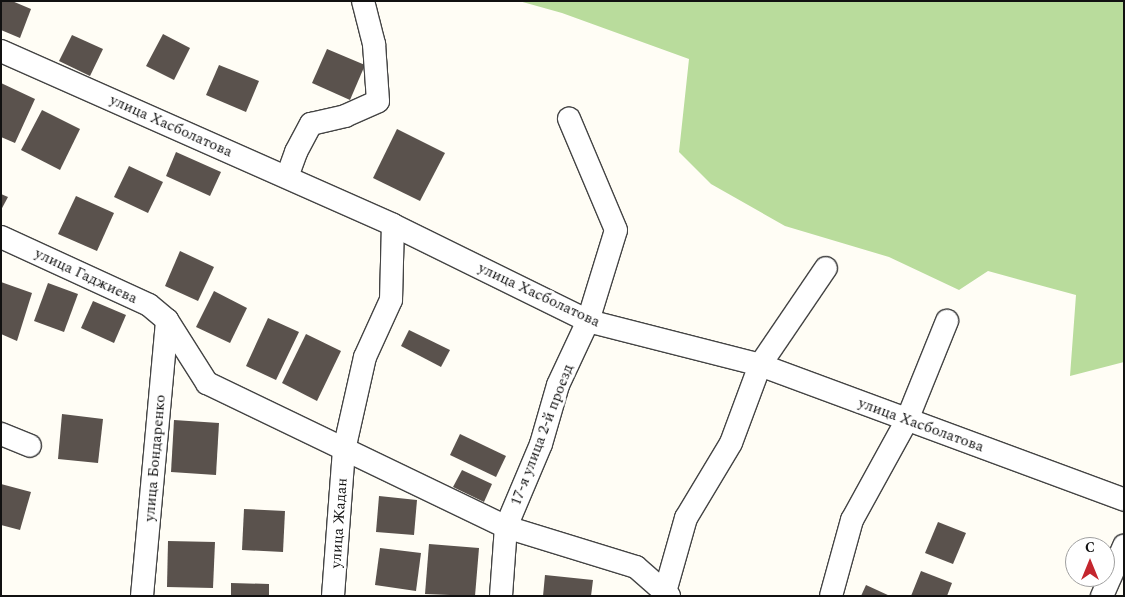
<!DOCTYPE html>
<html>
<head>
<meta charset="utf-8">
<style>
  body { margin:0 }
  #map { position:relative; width:1125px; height:597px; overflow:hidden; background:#fffdf5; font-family:Spectral,serif }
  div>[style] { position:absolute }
  .forest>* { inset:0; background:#b9dc9c }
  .building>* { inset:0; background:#5a524d }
  .roads { filter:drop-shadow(1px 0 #444) drop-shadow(-1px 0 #444) drop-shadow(0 1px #444) drop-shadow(0 -1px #444) }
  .minor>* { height:22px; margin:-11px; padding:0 11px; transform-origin:11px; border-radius:11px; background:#fff }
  span { translate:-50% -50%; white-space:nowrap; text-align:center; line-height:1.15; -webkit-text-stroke:5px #fff; paint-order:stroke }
  .street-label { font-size:15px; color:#111 }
  .frame { position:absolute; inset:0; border:2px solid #111; pointer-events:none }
  .north { position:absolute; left:1065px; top:537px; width:50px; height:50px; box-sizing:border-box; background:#fff; border:1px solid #a0a0a0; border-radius:50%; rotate:0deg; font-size:14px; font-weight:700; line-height:20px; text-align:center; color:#111 }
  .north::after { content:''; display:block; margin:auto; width:18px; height:22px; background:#c4262e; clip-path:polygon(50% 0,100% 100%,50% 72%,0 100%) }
</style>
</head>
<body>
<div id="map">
  <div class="forest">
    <div style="clip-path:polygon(519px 1px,1124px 1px,1124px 362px,1070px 376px,1076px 295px,988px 271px,959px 290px,889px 257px,785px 226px,711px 184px,679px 152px,689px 59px,562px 13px)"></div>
  </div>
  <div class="building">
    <div style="clip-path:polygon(1px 1px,12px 1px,31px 9px,20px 38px,1px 30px)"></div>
    <div style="clip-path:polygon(163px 34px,190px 48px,174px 80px,146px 66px)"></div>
    <div style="clip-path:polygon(72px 35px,103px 49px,90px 76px,59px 61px)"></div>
    <div style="clip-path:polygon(327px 49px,365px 65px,350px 100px,312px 83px)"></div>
    <div style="clip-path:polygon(219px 65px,259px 81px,246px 112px,206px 95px)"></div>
    <div style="clip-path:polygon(1px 83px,35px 99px,15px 143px,1px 137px)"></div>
    <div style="clip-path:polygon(42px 110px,80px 129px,60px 170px,21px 150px)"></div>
    <div style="clip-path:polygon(397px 129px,445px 153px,420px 201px,373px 178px)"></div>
    <div style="clip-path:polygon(176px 152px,221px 172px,210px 196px,166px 176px)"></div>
    <div style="clip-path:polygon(129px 166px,163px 182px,148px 213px,114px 197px)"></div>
    <div style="clip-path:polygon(1px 194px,8px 197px,1px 210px)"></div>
    <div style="clip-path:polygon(76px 196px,114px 213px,97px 251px,58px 234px)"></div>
    <div style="clip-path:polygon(180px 251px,214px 267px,198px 301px,165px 286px)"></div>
    <div style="clip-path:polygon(1px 282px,32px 293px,17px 341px,1px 334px)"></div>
    <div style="clip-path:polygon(48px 283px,78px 294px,64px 332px,34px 321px)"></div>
    <div style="clip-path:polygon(214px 291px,247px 308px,230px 343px,196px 327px)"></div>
    <div style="clip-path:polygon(93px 301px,126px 315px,114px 343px,81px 328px)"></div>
    <div style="clip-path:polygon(268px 318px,299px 332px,276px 380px,246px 366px)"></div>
    <div style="clip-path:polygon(409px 330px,450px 350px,441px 367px,401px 346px)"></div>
    <div style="clip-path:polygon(306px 334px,341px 351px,317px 401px,282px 383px)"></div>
    <div style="clip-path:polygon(62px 414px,103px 419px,98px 463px,58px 459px)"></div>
    <div style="clip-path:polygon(174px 420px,219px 423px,216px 475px,171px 472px)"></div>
    <div style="clip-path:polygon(460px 434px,506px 456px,496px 477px,450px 455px)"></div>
    <div style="clip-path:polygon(462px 470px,492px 484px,484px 502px,453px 487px)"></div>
    <div style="clip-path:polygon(1px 484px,31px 492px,20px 530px,1px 525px)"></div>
    <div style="clip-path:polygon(379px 496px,417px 500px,414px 535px,376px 532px)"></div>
    <div style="clip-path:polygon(244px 509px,285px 511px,283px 552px,242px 550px)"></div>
    <div style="clip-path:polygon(938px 522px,966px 533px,953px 564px,925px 553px)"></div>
    <div style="clip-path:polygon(168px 541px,215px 542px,213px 588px,167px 587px)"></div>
    <div style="clip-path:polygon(429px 544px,479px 548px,475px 596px,425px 594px)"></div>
    <div style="clip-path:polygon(380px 548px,421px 553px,416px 591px,375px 585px)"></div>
    <div style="clip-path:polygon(921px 571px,952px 583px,947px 596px,911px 596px)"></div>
    <div style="clip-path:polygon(545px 575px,593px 580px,591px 596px,543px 596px)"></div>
    <div style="clip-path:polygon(231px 583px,269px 584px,269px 596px,231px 596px)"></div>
    <div style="clip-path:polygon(866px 585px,890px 596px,861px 596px)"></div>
  </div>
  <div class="roads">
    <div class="minor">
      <div style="left:1px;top:51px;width:429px;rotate:23.9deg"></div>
      <div style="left:393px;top:225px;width:217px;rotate:26.2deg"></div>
      <div style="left:588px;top:321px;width:178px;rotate:14.3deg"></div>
      <div style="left:760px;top:365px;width:388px;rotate:20.3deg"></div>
      <div style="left:287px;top:177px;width:27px;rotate:-70deg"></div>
      <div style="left:296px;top:152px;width:32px;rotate:-62deg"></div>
      <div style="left:311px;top:124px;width:35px;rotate:-13deg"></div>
      <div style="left:345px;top:116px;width:36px;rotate:-24deg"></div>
      <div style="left:378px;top:101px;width:57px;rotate:-94deg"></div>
      <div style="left:374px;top:44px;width:44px;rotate:-104.3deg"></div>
      <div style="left:1px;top:237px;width:163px;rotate:24.7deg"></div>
      <div style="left:149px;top:305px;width:23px;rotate:40deg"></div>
      <div style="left:167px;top:320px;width:75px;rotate:57.6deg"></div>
      <div style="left:207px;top:383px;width:332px;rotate:25.7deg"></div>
      <div style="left:506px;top:527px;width:136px;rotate:17.1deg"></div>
      <div style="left:636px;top:567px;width:44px;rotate:41.3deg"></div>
      <div style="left:1px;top:434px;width:31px;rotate:22deg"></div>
      <div style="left:665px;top:592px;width:77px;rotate:-74.2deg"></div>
      <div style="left:686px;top:518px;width:87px;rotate:-59deg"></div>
      <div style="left:731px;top:443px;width:83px;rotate:-69.6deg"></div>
      <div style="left:760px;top:365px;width:117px;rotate:-55.8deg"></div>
      <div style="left:142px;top:596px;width:277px;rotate:-84.8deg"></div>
      <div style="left:333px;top:596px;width:146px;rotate:-85.7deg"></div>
      <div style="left:344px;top:450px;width:95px;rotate:-77.3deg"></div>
      <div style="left:365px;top:357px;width:63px;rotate:-65.5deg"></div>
      <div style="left:391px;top:300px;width:75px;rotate:-88.5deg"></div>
      <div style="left:501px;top:596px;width:69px;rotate:-85.9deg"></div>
      <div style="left:506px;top:527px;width:90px;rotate:-67.1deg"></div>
      <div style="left:541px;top:444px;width:61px;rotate:-73.9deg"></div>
      <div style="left:558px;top:385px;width:71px;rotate:-64.9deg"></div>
      <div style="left:588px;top:321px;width:95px;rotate:-72.9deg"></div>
      <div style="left:616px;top:230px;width:121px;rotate:-112.9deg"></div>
      <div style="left:831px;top:596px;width:79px;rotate:-74.6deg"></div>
      <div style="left:852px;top:520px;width:114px;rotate:-61.2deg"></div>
      <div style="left:907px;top:420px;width:107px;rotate:-68deg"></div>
      <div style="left:1102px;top:596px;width:55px;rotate:-66.3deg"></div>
    </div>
  </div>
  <div class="street-label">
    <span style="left:171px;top:126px;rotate:24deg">улица Хасболатова</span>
    <span style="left:86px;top:276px;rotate:25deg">улица Гаджиева</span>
    <span style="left:539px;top:295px;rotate:25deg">улица Хасболатова</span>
    <span style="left:921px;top:425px;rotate:20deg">улица Хасболатова</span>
    <span style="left:542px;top:435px;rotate:-69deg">17-я улица 2-й проезд</span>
    <span style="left:155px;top:458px;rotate:-85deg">улица Бондаренко</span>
    <span style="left:339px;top:523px;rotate:-86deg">улица Жадан</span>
  </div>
  <div class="frame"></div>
  <div class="north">С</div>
</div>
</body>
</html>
